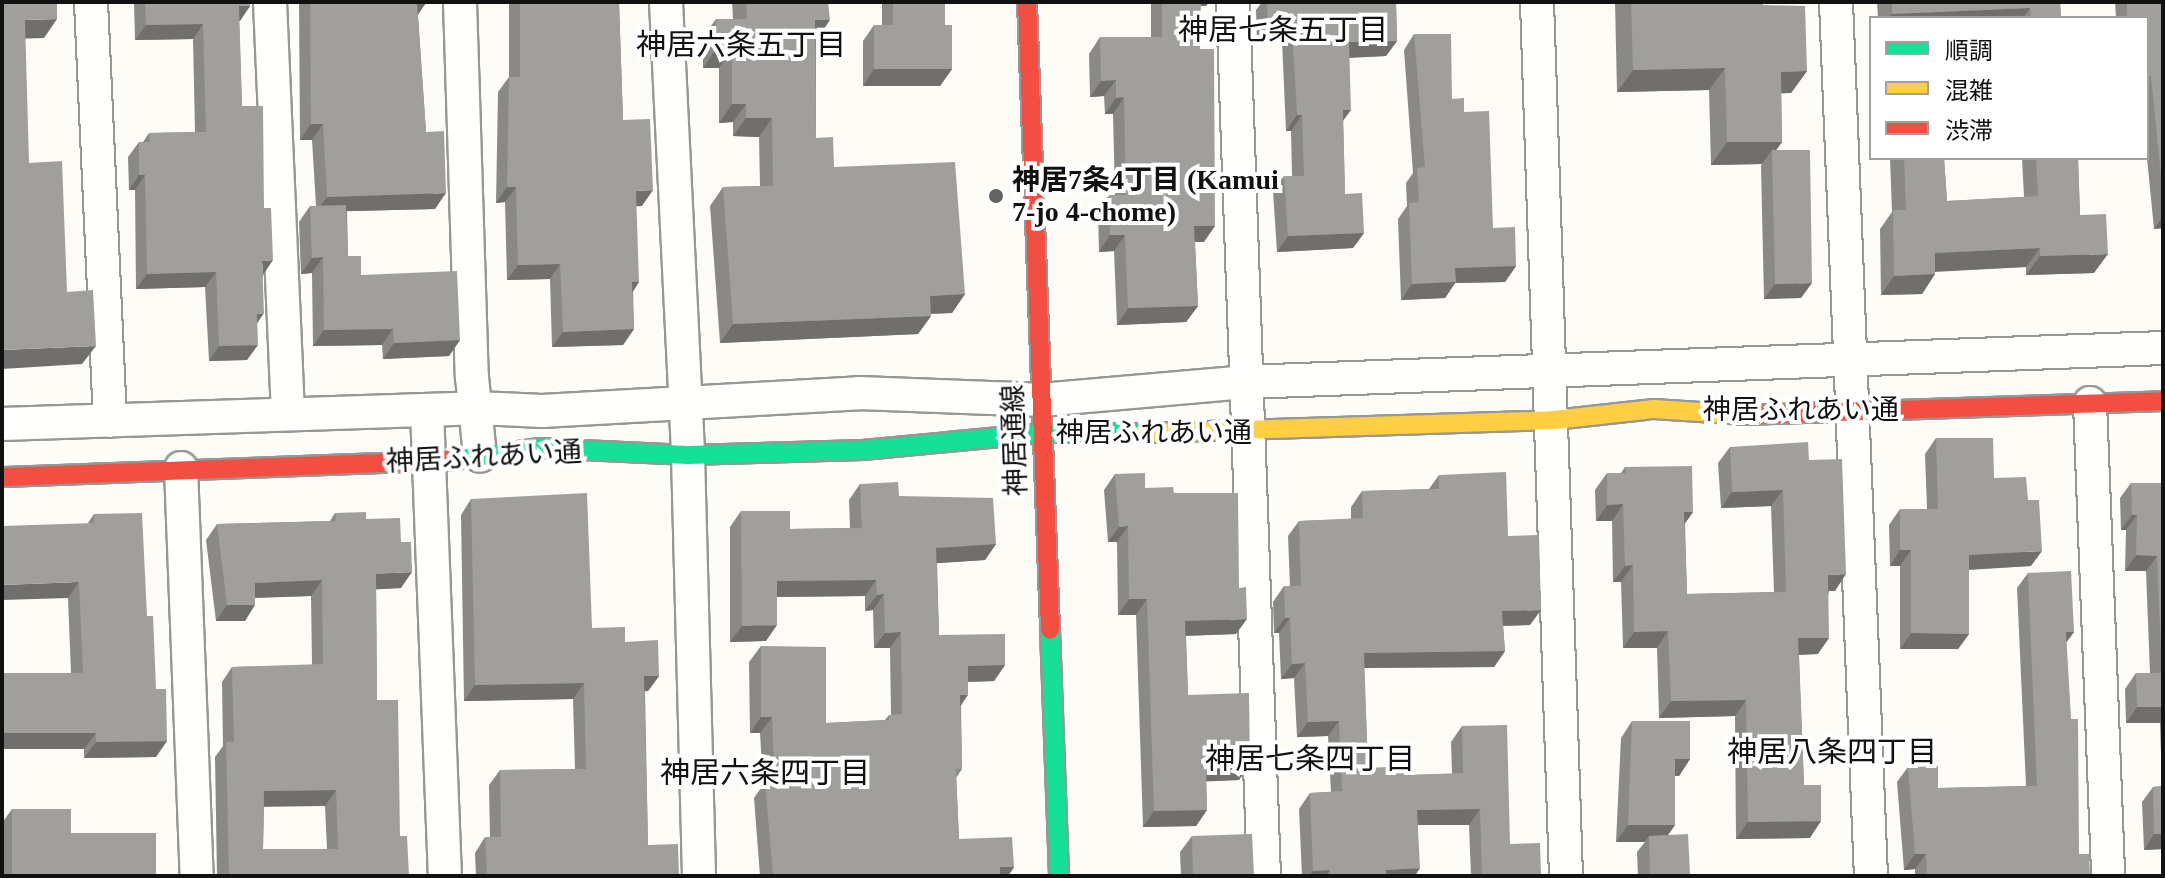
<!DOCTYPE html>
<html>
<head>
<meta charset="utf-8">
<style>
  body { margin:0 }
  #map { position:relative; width:2165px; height:878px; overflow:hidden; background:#fdfcf7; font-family:"Times New Roman","Noto Sans JP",serif }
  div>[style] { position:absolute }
  .roads { filter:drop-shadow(2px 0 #979795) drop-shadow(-2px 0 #979795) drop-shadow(0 2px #979795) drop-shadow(0 -2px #979795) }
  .street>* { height:32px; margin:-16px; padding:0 16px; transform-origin:16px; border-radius:16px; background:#fffffe }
  .fast>* { height:18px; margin:-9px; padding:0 9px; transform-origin:9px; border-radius:9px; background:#16e098 }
  .slow>* { height:18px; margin:-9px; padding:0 9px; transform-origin:9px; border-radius:9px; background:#ffcf43 }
  .jam>* { height:18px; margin:-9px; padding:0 9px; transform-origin:9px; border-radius:9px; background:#f24e42 }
  .wall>* { inset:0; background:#8a8986 }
  .shaded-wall>* { inset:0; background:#716f6d }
  .building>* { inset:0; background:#a19f9c }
  .dots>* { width:22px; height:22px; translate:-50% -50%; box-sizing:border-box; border:4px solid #fff; border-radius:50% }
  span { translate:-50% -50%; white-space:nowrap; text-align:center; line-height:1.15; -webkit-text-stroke:8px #fff; paint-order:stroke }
  .poi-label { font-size:28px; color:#111; font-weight:700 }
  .left { translate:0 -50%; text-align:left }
  .street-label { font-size:28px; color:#111 }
  .neighbourhood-label { font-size:30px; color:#111 }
  .frame { position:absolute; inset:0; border:4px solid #111; pointer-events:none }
  .legend { position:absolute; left:1869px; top:16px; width:280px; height:144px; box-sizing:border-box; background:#fff; border:2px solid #a0a0a0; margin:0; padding:10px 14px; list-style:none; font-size:24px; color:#111 }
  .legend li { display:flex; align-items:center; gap:16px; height:40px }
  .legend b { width:40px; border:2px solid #a0a0a0 }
</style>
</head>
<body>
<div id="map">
  <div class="roads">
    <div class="street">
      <div style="left:91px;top:2px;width:419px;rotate:87.4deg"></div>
      <div style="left:270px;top:2px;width:411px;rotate:87.5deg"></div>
      <div style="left:460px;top:2px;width:375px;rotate:88.2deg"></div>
      <div style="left:472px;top:377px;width:79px;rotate:84.2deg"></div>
      <div style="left:666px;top:2px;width:454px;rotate:87.2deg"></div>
      <div style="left:688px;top:455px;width:421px;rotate:88.5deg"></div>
      <div style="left:1233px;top:2px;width:875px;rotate:87.97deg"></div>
      <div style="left:1537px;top:2px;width:874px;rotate:88.1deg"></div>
      <div style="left:1836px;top:2px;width:875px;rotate:87.71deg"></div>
      <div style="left:2090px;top:403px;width:473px;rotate:87.8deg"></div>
      <div style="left:427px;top:410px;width:466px;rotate:87.8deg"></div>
      <div style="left:2px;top:424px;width:475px;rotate:-1.9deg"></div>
      <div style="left:477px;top:408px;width:65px;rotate:2.6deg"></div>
      <div style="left:542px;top:411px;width:318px;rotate:-3.2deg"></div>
      <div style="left:859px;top:393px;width:182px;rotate:2.2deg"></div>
      <div style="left:1041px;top:400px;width:205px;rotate:-5deg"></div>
      <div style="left:1245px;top:382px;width:919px;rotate:-2.12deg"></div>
      <div style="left:181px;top:468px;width:408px;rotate:87.8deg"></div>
    </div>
    <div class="fast">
      <div style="left:447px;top:461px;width:94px;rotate:-8deg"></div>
      <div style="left:540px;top:448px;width:148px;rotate:2.7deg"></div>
      <div style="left:688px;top:455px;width:175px;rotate:-1.6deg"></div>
      <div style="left:863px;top:450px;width:180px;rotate:-5.4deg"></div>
      <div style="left:1042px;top:433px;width:102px"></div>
      <div style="left:1050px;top:630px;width:246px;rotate:87.9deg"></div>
    </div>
    <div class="slow">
      <div style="left:1144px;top:433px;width:410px;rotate:-1.8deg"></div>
      <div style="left:1554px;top:420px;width:101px;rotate:-6.3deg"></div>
      <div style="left:1654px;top:409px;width:92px;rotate:3.7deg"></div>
    </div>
    <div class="jam">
      <div style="left:1027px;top:2px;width:628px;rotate:87.9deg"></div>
      <div style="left:1746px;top:415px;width:417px;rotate:-1.9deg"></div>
      <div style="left:2px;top:477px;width:445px;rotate:-2.1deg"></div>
    </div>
  </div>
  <div class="wall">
    <div style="clip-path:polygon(134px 2px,250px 2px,250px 6px,239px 21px,242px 106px,263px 275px,257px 324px,247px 360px,209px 361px,205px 287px,136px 289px,135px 190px,129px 190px,128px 157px,139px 142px,143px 142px,149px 133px,195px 132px,193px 39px,135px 40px)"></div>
    <div style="clip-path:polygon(299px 2px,426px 2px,418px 15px,426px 132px,435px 209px,347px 211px,348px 256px,361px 275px,460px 340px,449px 356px,383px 359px,382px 345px,313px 346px,312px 273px,301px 274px,299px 222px,310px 206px,316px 206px,312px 140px,300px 140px)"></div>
    <div style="clip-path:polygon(509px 2px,619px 2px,623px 120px,642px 206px,636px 206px,633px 292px,634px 329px,623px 345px,552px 347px,550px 279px,507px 280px,505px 202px,496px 203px,498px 92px,509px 77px)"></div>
    <div style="clip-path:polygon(732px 2px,828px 2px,817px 39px,816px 39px,816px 138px,834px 167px,965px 294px,952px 313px,931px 314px,931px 316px,918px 334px,720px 343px,710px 206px,723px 187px,760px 186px,759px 137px,733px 136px,733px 122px,719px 123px,719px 68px,703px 68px,703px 37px,716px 19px,733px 19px)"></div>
    <div style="clip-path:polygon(882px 2px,945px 2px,945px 25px,952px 69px,940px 86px,863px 86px,863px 41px,874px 25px,882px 25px)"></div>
    <div style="clip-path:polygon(1151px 2px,1209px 2px,1206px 6px,1200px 6px,1200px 49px,1204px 242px,1195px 242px,1198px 306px,1186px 322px,1117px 325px,1114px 251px,1099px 252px,1098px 212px,1109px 195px,1115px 195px,1113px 114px,1105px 114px,1104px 96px,1090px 97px,1089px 54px,1100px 37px,1151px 37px)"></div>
    <div style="clip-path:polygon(1262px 2px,1396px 2px,1397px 41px,1386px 56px,1349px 58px,1343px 121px,1345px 194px,1364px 233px,1353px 248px,1277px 252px,1273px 191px,1284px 176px,1292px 176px,1291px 131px,1286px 131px,1282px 41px,1257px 43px,1256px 10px)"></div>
    <div style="clip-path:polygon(1615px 2px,1763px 2px,1763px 5px,1807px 71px,1791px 93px,1781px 93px,1782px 142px,1776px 150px,1801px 298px,1764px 299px,1761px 166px,1762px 164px,1711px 165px,1709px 90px,1617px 92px)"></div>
    <div style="clip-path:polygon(1877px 2px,2060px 2px,2061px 18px,1878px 18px)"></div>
    <div style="clip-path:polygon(2115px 2px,2163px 2px,2163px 228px,2154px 229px,2147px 158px,2147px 18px,2116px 18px)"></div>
    <div style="clip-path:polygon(1414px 34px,1452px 99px,1464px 112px,1493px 228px,1516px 266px,1505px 282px,1455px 283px,1445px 298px,1401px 300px,1398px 219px,1407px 206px,1406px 183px,1413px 173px,1404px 50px)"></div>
    <div style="clip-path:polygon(1890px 158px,1952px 158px,1944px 158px,1947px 201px,2024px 197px,2022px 158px,2078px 158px,2080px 215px,2094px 273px,2026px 275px,2026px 267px,1935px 272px,1935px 274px,1922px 294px,1881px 295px,1880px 229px,1892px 212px)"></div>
    <div style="clip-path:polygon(1936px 438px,1994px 478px,2031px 566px,1969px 570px,1969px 634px,1958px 649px,1900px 649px,1900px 566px,1890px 566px,1889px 525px,1900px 509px,1927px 509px,1925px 454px)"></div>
    <div style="clip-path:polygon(1730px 447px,1809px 460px,1835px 591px,1829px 591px,1818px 654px,1799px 655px,1804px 785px,1810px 838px,1736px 839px,1735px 716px,1659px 718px,1657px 648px,1623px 648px,1621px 582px,1613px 582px,1612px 521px,1596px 521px,1595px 490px,1607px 473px,1621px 473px,1625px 467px,1693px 512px,1685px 523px,1687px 594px,1774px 592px,1771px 506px,1721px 508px,1718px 463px)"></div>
    <div style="clip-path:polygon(1115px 474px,1145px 488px,1174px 493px,1236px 634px,1186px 636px,1188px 695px,1250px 764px,1239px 780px,1206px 781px,1207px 810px,1196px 826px,1143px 827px,1136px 615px,1118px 615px,1117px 542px,1108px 542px,1104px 490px)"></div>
    <div style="clip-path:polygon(1439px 475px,1508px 536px,1530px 625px,1503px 626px,1505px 651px,1494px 667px,1364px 668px,1368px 768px,1408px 775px,1452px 774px,1451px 742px,1462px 726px,1510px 844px,1541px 876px,1471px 876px,1469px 825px,1418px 825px,1415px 876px,1302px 876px,1299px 809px,1310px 793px,1331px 792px,1328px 736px,1297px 737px,1294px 678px,1281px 679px,1279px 633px,1274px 633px,1273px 602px,1284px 586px,1290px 586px,1288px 536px,1299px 521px,1351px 519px,1351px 507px,1362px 491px,1429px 489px)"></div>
    <div style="clip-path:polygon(2131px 483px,2163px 483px,2163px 849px,2144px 850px,2142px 802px,2153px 787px,2162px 786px,2160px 723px,2126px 723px,2125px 689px,2136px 673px,2150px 673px,2146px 571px,2125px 571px,2126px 530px,2121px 530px,2120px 498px)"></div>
    <div style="clip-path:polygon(860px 484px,899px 496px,996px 544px,985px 560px,937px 563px,939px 635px,1005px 665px,994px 681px,968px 682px,961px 706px,962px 769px,956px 778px,959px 839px,1014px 867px,1008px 876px,760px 876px,754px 798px,763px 785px,760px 733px,750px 733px,749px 662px,761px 646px,826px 723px,885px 720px,889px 715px,891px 715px,890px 648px,874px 648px,873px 610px,865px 611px,865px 596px,777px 597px,766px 641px,730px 642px,730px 527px,741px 511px,790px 529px,850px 528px,849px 500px)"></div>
    <div style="clip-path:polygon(471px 499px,592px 628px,625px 642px,659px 676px,648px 691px,645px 691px,648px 845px,679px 876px,476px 876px,475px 853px,485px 837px,490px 837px,489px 785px,500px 770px,575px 769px,573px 699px,464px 701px,461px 515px)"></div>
    <div style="clip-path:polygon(evenodd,335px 513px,366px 519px,401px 588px,376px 589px,377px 700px,400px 836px,409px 876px,217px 876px,215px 757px,223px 746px,222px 682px,232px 667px,312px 665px,311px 596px,255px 598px,245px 621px,216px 621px,206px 540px,217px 524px,330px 521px,335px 513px,264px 806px,325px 806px,327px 849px,263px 849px,264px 806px)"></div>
    <div style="clip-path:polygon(94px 514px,147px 616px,156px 757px,84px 758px,84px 749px,2px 749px,2px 673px,71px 673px,68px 598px,88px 523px)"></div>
    <div style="clip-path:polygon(2028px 573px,2074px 632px,2066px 642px,2079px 854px,2090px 876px,1915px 876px,1915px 869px,1904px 870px,1897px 782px,1908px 767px,1938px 788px,2026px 786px,2017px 588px)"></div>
    <div style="clip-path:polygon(1632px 721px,1690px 759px,1679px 776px,1675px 776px,1675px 825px,1668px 835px,1690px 874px,1688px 876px,1638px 876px,1637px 852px,1645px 842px,1616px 842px,1621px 738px)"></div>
    <div style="clip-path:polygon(12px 809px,71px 833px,156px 876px,2px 876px,2px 823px)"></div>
    <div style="clip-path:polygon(1192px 836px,1254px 876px,1181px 876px,1180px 852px)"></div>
  </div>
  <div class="shaded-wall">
    <div style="clip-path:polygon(1192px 2px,1209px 2px,1206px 6px,1189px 6px)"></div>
    <div style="clip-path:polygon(417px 3px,426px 3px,415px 18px)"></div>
    <div style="clip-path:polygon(239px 6px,250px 6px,240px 21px,228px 21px)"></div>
    <div style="clip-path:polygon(2030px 8px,2023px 18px,1889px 18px,1892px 14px)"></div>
    <div style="clip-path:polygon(57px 19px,44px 38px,11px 39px,25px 20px)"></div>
    <div style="clip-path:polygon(815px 20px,830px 20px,817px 39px,802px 39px)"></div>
    <div style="clip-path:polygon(203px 24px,193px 39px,135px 40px,146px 25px)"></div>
    <div style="clip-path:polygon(1292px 26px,1282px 41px,1257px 43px,1268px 27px)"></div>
    <div style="clip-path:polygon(1397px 41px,1386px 56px,1338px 58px,1349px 42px)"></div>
    <div style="clip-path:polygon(716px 49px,732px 49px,719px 68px,703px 68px)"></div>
    <div style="clip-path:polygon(1725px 68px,1709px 90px,1617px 92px,1633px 70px)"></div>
    <div style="clip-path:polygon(874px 69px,952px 69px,940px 86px,863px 86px)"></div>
    <div style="clip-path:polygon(1807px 71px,1791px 93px,1765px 94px,1781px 72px)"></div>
    <div style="clip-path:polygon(1116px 80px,1104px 96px,1090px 97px,1101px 81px)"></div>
    <div style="clip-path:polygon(1124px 97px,1113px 114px,1105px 114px,1116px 98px)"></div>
    <div style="clip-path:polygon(732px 104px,746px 104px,733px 122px,719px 123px)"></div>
    <div style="clip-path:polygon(1343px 110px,1351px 110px,1340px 125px)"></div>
    <div style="clip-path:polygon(1297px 115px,1302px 115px,1291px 131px,1286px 131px)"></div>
    <div style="clip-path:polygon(746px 118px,772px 118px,759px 137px,733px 136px)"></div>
    <div style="clip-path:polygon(311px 124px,323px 124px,312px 140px,300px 140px)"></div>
    <div style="clip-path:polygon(1727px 142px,1782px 142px,1772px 156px,1772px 150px,1762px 164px,1711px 165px)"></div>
    <div style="clip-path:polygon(139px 175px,145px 175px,135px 190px,129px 190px)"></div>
    <div style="clip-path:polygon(507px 187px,516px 187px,505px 202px,496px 203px)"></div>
    <div style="clip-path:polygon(653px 190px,642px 206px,625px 207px,636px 191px)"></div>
    <div style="clip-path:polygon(446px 193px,435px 209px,316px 212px,327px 197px)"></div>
    <div style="clip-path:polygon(2163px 216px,2163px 228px,2154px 229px)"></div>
    <div style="clip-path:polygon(1194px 226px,1215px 226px,1204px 242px,1183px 242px)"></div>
    <div style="clip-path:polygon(1364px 233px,1353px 248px,1277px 252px,1288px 236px)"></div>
    <div style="clip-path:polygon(1110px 235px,1125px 235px,1114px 251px,1099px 252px)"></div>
    <div style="clip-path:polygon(2040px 248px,2026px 267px,1921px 272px,1935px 253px)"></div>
    <div style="clip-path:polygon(2108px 254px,2094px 273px,2026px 275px,2040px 256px)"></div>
    <div style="clip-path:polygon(323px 257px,312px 273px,301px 274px,312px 258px)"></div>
    <div style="clip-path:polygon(273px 260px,263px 275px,262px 261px)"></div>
    <div style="clip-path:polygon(560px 264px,550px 279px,507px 280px,518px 265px)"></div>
    <div style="clip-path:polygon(1516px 266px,1505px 282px,1455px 283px,1445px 298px,1401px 300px,1412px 284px,1455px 268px)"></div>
    <div style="clip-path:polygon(216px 272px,205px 287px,136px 289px,147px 274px)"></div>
    <div style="clip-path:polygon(1935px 274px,1922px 294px,1881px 295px,1894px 276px)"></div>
    <div style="clip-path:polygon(632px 282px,639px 282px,629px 298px)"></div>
    <div style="clip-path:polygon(1812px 283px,1801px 298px,1764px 299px,1775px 284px)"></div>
    <div style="clip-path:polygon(965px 294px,952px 313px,917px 314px,930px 296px)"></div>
    <div style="clip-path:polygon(1198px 306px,1186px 322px,1117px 325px,1128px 308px)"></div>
    <div style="clip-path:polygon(264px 313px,254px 328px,257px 314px)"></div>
    <div style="clip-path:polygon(931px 316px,918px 334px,720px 343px,733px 324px)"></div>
    <div style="clip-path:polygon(393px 329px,382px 345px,313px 346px,324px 330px)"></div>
    <div style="clip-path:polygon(634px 329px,623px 345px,552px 347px,563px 332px)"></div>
    <div style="clip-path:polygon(460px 340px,449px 356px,383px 359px,394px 343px)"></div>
    <div style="clip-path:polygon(258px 345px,247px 360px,209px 361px,219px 346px)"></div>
    <div style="clip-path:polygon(96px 346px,82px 364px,2px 369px,2px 350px)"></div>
    <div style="clip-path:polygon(1783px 490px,1771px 506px,1721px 508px,1732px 492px)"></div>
    <div style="clip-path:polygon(1623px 504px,1612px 521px,1596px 521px,1607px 505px)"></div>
    <div style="clip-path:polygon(1684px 512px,1693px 512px,1681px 529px)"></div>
    <div style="clip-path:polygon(2132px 515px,2137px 515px,2126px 530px,2121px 530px)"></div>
    <div style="clip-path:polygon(1128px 526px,1117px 542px,1108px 542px,1119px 527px)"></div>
    <div style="clip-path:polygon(996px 544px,985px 560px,925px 564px,936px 548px)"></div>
    <div style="clip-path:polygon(1900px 550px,1911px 550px,1900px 566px,1890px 566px)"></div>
    <div style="clip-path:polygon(2042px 551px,2031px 566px,1958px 570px,1969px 555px)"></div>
    <div style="clip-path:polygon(2136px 555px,2157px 556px,2146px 571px,2125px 571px)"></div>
    <div style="clip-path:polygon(1633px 565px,1621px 582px,1613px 582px,1625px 566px)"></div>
    <div style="clip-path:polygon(412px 572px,401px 588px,366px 590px,376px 574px)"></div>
    <div style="clip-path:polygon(1846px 574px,1835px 591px,1817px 591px,1828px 575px)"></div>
    <div style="clip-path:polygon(322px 580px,311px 596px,244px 598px,255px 583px)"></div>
    <div style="clip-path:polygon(876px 580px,865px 596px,766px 597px,777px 581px)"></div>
    <div style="clip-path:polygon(79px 582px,68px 598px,2px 600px,2px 585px)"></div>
    <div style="clip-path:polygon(884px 594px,873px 610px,865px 611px,877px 595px)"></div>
    <div style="clip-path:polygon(1129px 599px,1147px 599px,1136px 615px,1118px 615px)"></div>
    <div style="clip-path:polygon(227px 605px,255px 605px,245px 621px,216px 621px)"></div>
    <div style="clip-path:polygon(1541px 610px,1530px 625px,1491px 626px,1502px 611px)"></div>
    <div style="clip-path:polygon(1285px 618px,1290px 618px,1279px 633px,1274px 633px)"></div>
    <div style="clip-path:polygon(1247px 619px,1236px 634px,1174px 636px,1185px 621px)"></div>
    <div style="clip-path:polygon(777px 625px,766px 641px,730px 642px,742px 626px)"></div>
    <div style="clip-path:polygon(1668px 631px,1657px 648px,1623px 648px,1634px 632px)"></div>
    <div style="clip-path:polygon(901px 632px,890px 648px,874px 648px,885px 633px)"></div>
    <div style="clip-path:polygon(2066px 632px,2074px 632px,2063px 647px)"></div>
    <div style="clip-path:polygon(1911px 633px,1969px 634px,1958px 649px,1900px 649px)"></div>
    <div style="clip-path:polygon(1798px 638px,1829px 638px,1818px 654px,1787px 655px)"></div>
    <div style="clip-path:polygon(1505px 651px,1494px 667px,1353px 668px,1364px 653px)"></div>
    <div style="clip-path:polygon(1305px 663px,1294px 678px,1281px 679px,1292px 664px)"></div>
    <div style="clip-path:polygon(1005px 665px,994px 681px,957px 682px,968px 666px)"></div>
    <div style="clip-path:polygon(644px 676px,659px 676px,648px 691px,634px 692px)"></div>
    <div style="clip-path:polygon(584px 683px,573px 699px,464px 701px,475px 685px)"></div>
    <div style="clip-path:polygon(960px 695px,968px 695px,957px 711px)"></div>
    <div style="clip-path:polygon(1746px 700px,1735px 716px,1659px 718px,1671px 701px)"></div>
    <div style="clip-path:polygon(2137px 707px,2163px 707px,2163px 718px,2160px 723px,2126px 723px)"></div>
    <div style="clip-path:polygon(761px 717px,772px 717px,760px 733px,750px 733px)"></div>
    <div style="clip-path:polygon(1339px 721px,1328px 736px,1297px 737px,1308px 722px)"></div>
    <div style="clip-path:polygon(2px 733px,96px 733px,84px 749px,2px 749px)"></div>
    <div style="clip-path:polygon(167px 741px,156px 757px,84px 758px,96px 742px)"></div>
    <div style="clip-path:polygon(1675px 759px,1690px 759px,1679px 776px,1663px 776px)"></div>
    <div style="clip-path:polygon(1250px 764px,1239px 780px,1195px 782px,1206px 766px)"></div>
    <div style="clip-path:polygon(336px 790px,325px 806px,253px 807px,264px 791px)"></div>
    <div style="clip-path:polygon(1480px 809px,1469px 825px,1406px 825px,1417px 810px)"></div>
    <div style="clip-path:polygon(1207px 810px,1196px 826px,1143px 827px,1154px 811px)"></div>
    <div style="clip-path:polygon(1821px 821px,1810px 838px,1736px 839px,1748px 822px)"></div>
    <div style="clip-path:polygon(1628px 825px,1675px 825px,1663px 842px,1649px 836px,1645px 842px,1616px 842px)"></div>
    <div style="clip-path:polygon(2154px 834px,2163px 834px,2163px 849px,2144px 850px)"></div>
    <div style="clip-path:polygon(1915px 854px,1926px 854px,1915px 869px,1904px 870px)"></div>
    <div style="clip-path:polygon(1000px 867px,1014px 867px,1008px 876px,993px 876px)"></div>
    <div style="clip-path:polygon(1420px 868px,1415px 876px,1382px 876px,1386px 870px)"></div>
    <div style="clip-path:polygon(1330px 870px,1325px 876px,1309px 876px,1313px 871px)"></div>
    <div style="clip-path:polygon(1690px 874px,1688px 876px,1650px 876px,1650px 875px)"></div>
  </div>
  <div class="building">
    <div style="clip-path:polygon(2px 2px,57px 2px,57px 19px,25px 20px,29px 163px,62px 161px,67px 292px,93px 290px,96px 346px,2px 350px)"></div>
    <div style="clip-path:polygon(145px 2px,250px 2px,250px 6px,239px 6px,242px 106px,263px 106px,264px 208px,271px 208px,273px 260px,262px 261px,264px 313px,257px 314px,258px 345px,219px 346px,216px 272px,147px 274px,145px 175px,139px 175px,139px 142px,150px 142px,149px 133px,206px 132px,203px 24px,146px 25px)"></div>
    <div style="clip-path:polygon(310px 2px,426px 2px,417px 3px,426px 132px,444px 131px,446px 193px,327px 197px,323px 124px,311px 124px)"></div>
    <div style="clip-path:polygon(520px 2px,619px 2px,623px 120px,650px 119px,653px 190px,636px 191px,639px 282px,632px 282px,634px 329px,563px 332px,560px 264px,518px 265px,516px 187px,507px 187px,509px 77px,520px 77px)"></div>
    <div style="clip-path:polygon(746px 2px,828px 2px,830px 20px,815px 20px,816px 138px,833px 137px,834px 167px,955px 162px,965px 294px,930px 296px,931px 316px,733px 324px,723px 187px,773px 186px,772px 118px,746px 118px,746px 104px,732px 104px,732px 49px,716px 49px,716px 19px,747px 19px)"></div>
    <div style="clip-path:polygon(893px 2px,945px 2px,945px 25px,952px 25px,952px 69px,874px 69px,874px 25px,893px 25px)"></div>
    <div style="clip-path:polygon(1162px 2px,1201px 2px,1200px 49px,1214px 49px,1215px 226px,1194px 226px,1198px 306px,1128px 308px,1125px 235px,1110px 235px,1109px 195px,1126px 195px,1124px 97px,1116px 98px,1116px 80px,1101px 81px,1100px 37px,1162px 37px)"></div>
    <div style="clip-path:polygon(1267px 2px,1396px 2px,1397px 41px,1349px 42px,1351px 110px,1343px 110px,1345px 194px,1362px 193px,1364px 233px,1288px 236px,1284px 176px,1304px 176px,1302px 115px,1297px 115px,1292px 26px,1268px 27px)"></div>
    <div style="clip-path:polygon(1631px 2px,1763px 2px,1763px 5px,1805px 6px,1807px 71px,1781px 72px,1782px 142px,1727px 142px,1725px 68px,1633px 70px)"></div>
    <div style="clip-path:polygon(1892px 2px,2060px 2px,2061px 18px,2031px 18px,2030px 8px,1892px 14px)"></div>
    <div style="clip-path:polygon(2127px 2px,2163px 2px,2163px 195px,2151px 76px,2147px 76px,2147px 18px,2127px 18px)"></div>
    <div style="clip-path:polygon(1414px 34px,1451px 34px,1452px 99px,1464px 98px,1464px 112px,1489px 111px,1493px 228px,1515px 227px,1516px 266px,1455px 268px,1456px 282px,1412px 284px,1409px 203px,1419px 202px,1417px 168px,1425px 167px)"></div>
    <div style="clip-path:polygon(1772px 150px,1810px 150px,1812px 283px,1775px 284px)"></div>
    <div style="clip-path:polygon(1904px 158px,1944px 158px,1947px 201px,2038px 196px,2036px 158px,2078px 158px,2080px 215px,2106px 214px,2108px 254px,2040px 256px,2040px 248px,1935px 253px,1935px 274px,1894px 276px,1893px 210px,1906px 210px)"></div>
    <div style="clip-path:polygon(346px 205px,348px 256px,361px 256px,361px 275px,457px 271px,460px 340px,394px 343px,393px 329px,324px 330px,323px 257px,312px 258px,310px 206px)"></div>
    <div style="clip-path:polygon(1936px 438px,1993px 438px,1994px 478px,2026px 477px,2028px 500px,2039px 500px,2042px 551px,1969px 555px,1969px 634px,1911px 633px,1911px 550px,1900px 550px,1900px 509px,1938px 509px)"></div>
    <div style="clip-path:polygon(1808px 442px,1809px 460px,1842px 459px,1846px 574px,1828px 575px,1829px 638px,1798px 638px,1804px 785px,1821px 785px,1821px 821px,1748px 822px,1746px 700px,1671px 701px,1668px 631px,1634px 632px,1633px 565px,1625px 566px,1623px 504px,1607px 505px,1607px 473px,1626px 473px,1625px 467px,1692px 466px,1693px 512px,1684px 512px,1687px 594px,1786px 592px,1783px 490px,1732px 492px,1730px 447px)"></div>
    <div style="clip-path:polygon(1506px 472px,1508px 536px,1539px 535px,1541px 610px,1502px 611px,1505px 651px,1364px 653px,1368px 768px,1407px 766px,1408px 775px,1463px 773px,1462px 726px,1507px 725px,1510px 844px,1540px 843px,1541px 876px,1482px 876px,1480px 809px,1417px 810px,1420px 868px,1386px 870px,1386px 876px,1330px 876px,1330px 870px,1313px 871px,1310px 793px,1342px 791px,1339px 721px,1308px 722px,1305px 663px,1292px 664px,1290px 618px,1285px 618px,1284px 586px,1301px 586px,1299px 521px,1363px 518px,1362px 491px,1439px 489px,1439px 475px)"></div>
    <div style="clip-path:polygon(1145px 473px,1145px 488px,1173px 487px,1174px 493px,1238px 493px,1239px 588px,1246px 587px,1247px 619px,1185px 621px,1188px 695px,1249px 693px,1250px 764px,1206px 766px,1207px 810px,1154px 811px,1147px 599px,1129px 599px,1128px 526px,1119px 527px,1115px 474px)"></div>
    <div style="clip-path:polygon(898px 482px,899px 496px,993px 498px,996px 544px,936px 548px,939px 635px,1005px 634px,1005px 665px,968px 666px,968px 695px,960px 695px,962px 769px,956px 769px,959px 839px,1012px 837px,1014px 867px,1000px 867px,1000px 876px,773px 876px,765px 782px,775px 781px,772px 717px,761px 717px,761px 646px,826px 647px,826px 723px,889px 720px,889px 715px,902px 714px,901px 632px,885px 633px,884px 594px,877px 595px,876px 580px,777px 581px,777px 625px,742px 626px,741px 511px,790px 511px,790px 529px,862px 528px,860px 484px)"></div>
    <div style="clip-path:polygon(2131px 483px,2163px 483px,2163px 707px,2137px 707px,2136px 673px,2162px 673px,2157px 556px,2136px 555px,2137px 515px,2132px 515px)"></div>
    <div style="clip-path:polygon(587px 493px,592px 628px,625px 627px,625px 642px,658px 640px,659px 676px,644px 676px,648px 845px,678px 844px,679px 876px,487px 876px,485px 837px,501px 837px,500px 770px,586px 769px,584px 683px,475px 685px,471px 499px)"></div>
    <div style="clip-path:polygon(evenodd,366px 512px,366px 519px,400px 518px,401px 542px,411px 542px,412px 572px,376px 574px,377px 700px,398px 700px,400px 836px,407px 836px,409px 876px,229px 876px,226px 742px,234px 742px,232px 667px,323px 664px,322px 580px,255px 583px,255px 605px,227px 605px,217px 524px,336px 521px,335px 513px,366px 512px,336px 790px,338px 849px,263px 849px,264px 791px,336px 790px)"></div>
    <div style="clip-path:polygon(142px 513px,147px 616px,153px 616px,156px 689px,166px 689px,167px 741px,96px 742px,96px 733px,2px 733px,2px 673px,83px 673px,79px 582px,2px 585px,2px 526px,94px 523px,94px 514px)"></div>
    <div style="clip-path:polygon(2071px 571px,2074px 632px,2066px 632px,2071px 719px,2078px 719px,2079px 854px,2089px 854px,2090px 876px,1927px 876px,1926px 854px,1915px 854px,1908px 767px,1938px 766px,1938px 788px,2037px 786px,2028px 573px)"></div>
    <div style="clip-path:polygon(1632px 721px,1690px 721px,1690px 759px,1675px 759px,1675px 825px,1628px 825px)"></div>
    <div style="clip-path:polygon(2163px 786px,2163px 834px,2154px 834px,2153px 787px)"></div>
    <div style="clip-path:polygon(12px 809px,71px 809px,71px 833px,156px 833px,156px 876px,12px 876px)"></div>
    <div style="clip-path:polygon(1252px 834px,1254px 876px,1193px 876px,1192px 836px)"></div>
    <div style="clip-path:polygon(1688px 834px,1690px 874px,1650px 875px,1649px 836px)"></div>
  </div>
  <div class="dots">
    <div style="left:996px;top:196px;background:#646362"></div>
  </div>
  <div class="poi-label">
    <span class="left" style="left:1012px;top:196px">神居7条4丁目 (Kamui<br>7-jo 4-chome)</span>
  </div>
  <div class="street-label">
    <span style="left:1801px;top:410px">神居ふれあい通</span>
    <span style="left:1154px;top:433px">神居ふれあい通</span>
    <span style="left:1015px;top:440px;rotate:-92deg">神居通線</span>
    <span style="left:484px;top:457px;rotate:-3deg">神居ふれあい通</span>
  </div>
  <div class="neighbourhood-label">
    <span style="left:1283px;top:30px">神居七条五丁目</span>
    <span style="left:741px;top:45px">神居六条五丁目</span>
    <span style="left:1832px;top:752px">神居八条四丁目</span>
    <span style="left:1310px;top:759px">神居七条四丁目</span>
    <span style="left:765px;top:773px">神居六条四丁目</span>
  </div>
  <div class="frame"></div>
  <ul class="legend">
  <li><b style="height:10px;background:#16e098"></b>順調</li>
  <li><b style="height:10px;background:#ffcf43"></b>混雑</li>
  <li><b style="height:10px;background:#f24e42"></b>渋滞</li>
  </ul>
</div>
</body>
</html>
